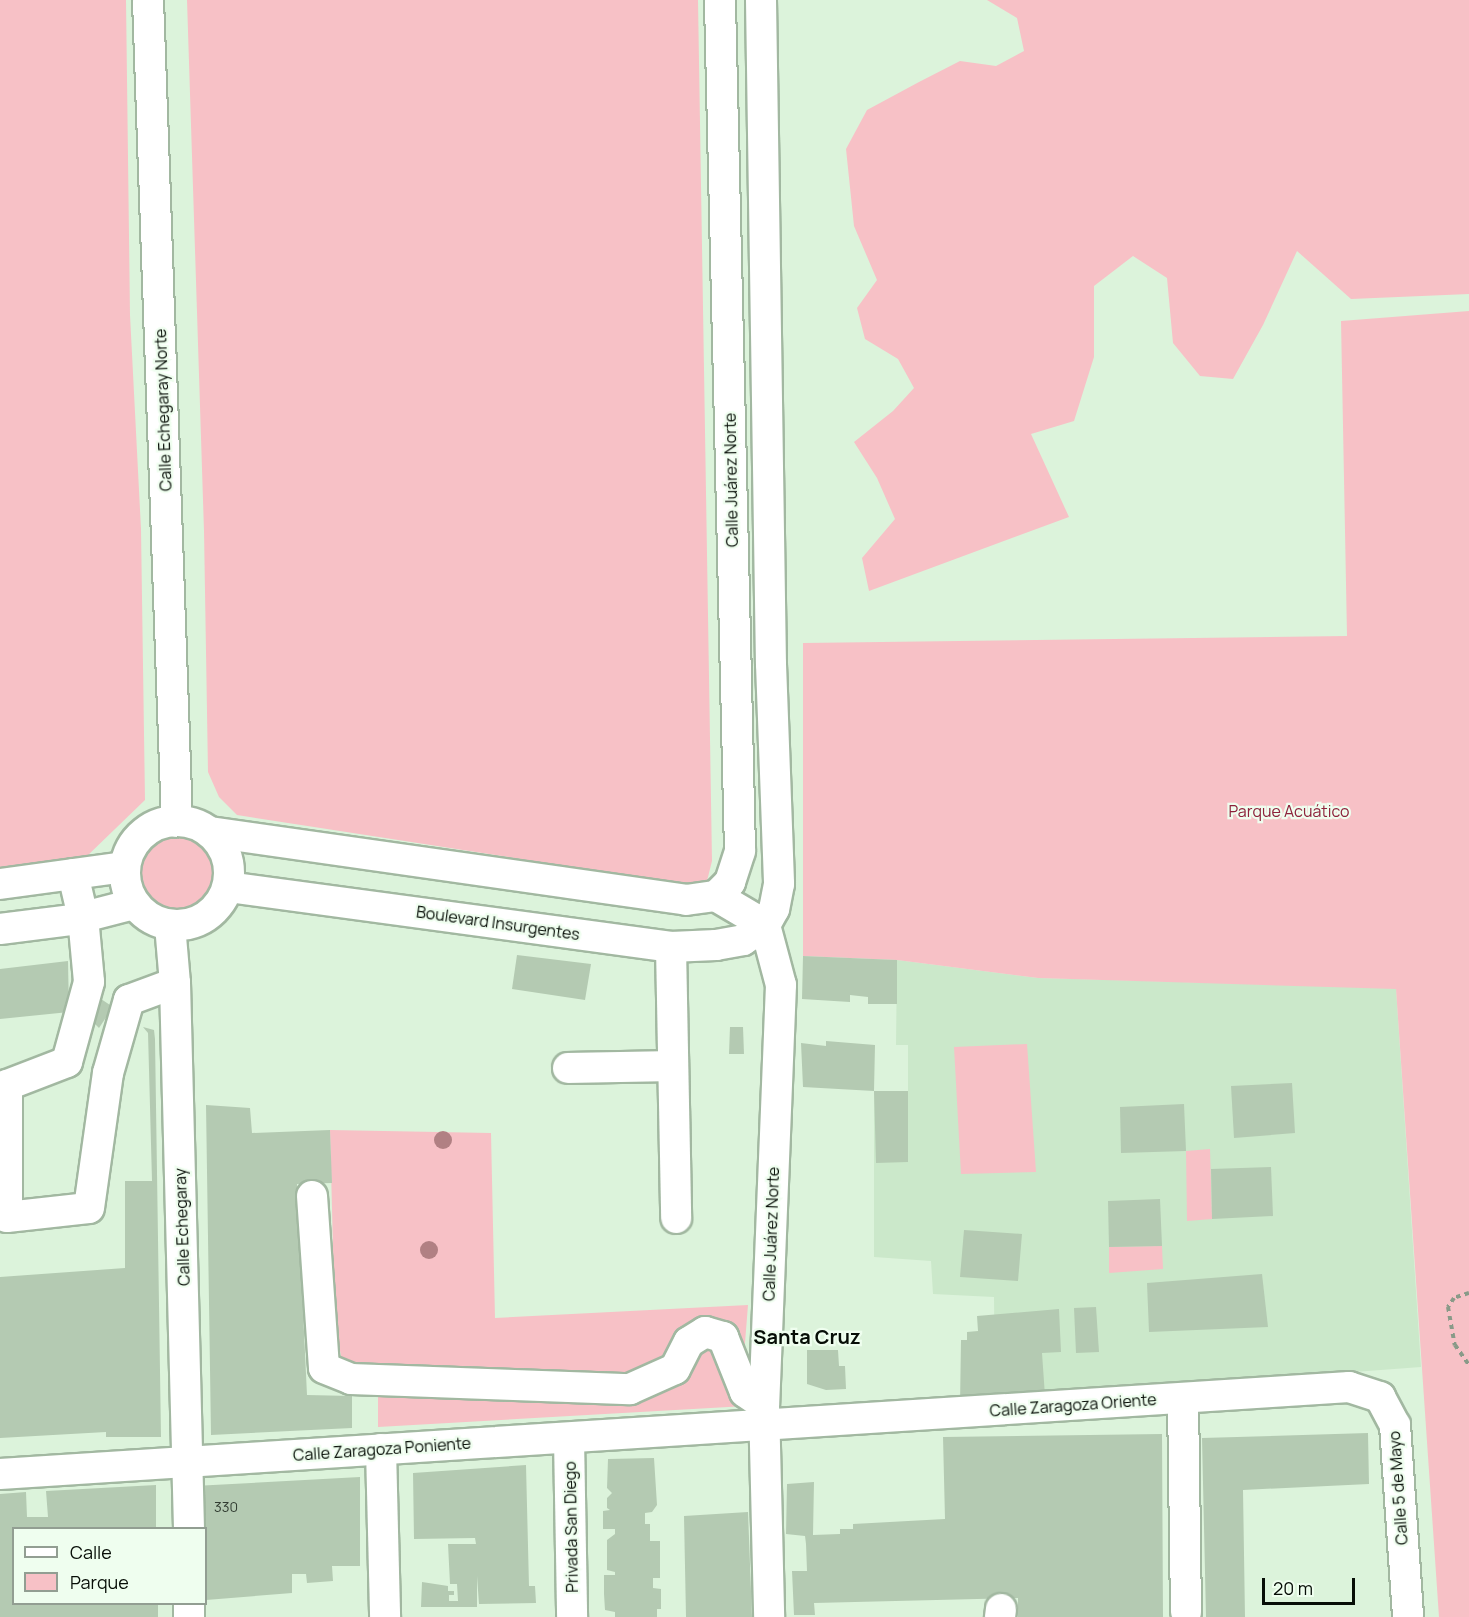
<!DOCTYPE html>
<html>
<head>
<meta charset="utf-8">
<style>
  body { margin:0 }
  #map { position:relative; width:1469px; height:1617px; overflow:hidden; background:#dcf3db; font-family:Manrope,sans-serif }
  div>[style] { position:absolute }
  .built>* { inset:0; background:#cbe8ca }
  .green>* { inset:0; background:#f7c1c6 }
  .round { border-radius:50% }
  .building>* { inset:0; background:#b4cab2 }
  .path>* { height:4px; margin-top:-2px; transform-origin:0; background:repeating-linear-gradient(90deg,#899a88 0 4.5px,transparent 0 9px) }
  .roads { filter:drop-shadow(2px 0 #a2b8a1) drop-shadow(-2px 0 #a2b8a1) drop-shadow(0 2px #a2b8a1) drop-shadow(0 -2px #a2b8a1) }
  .minor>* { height:30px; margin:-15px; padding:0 15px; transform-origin:15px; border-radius:15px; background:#fff }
  .minor>.ring { margin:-15px; padding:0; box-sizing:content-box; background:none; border:30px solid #fff; border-radius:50% }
  .trees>* { width:18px; height:18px; margin:-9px; border-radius:50%; background:#b18083 }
  span { translate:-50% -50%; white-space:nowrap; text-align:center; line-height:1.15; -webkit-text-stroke:4.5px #effeef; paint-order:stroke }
  .number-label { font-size:14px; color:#323d32 }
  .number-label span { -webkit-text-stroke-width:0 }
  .street-label { font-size:16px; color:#070e07 }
  .park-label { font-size:16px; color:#8d223b }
  .quarter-label { font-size:20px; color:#070e07; font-weight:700 }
  .legend { position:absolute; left:12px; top:1527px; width:195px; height:78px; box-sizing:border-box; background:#effeef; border:2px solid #929e92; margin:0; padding:8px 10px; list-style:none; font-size:18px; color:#070e07 }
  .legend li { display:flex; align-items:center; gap:12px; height:30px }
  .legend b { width:30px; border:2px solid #929e92 }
  .scale { position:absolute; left:1262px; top:1578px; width:93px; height:27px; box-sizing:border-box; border:3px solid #070e07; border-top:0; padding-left:8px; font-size:18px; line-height:21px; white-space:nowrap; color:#070e07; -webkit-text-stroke:4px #effeef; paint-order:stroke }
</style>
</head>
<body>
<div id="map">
  <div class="built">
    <div style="clip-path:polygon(897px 960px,1038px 978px,1396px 988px,1421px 1367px,995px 1399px,994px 1297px,933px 1294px,931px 1261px,874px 1257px,874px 1091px,908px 1091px,908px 1045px,896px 1045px)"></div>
  </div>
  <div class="green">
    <div style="clip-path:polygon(0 0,126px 0,130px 315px,141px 529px,145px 800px,85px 858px,0 876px)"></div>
    <div style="clip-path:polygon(187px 0,698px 0,712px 861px,706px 885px,683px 884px,237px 815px,219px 797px,208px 772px,204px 531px)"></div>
    <div style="clip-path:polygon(987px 0,1469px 0,1469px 294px,1351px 299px,1297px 251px,1263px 325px,1233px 379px,1200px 376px,1173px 343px,1167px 278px,1133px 256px,1094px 286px,1094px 357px,1074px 421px,1031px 434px,1069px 517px,869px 591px,862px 558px,895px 519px,877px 478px,854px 442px,893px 411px,914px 388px,898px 359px,865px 339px,857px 308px,877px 280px,854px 226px,846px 149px,867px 110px,919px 82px,960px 61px,996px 66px,1024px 51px,1017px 18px)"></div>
    <div style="clip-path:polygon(1469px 311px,1469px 1617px,1439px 1617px,1396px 989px,1038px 978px,897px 960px,803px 956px,803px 643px,1347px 636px,1341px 321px)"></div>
    <div class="round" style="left:135px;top:831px;width:86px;height:86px"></div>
    <div style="clip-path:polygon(1027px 1044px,1036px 1172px,961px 1174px,954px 1047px)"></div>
    <div style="clip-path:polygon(330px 1130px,491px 1133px,495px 1318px,748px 1305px,743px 1368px,724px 1326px,670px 1360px,639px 1375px,343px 1365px,335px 1327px)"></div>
    <div style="clip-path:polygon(1210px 1149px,1212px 1219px,1187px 1221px,1186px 1151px)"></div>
    <div style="clip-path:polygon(1162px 1246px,1163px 1269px,1109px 1273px,1109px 1247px)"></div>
    <div style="clip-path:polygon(720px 1341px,746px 1406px,378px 1427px,378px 1395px,643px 1399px,688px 1376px,702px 1343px)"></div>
  </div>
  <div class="building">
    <div style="clip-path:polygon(517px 955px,591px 964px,585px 1000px,512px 989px)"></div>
    <div style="clip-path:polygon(803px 956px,897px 960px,897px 1004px,868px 1004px,868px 997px,850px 995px,850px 1002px,802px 999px)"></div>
    <div style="clip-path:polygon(68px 961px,69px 1012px,0 1019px,0 969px)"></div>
    <div style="clip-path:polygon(101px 999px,113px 1007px,99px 1028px,88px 1017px)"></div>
    <div style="clip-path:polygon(143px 1027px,154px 1030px,155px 1039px,161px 1437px,106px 1437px,106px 1432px,0 1438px,0 1277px,125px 1268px,125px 1181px,152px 1181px,148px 1033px)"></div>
    <div style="clip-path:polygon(730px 1027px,743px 1027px,744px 1054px,729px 1054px)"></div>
    <div style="clip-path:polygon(826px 1041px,875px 1045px,874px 1091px,803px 1087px,801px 1043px,826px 1046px)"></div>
    <div style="clip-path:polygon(1292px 1083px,1295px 1133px,1234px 1138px,1231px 1086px)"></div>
    <div style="clip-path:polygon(874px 1091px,908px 1091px,908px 1162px,876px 1163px)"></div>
    <div style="clip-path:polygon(1184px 1104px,1186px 1151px,1121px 1153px,1120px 1107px)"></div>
    <div style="clip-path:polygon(206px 1105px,250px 1108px,252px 1133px,330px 1130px,332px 1183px,297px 1184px,307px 1395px,352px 1396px,352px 1428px,211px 1435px)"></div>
    <div style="clip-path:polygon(1271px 1167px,1273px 1216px,1212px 1219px,1211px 1169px)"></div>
    <div style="clip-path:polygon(1160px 1199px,1162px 1246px,1109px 1247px,1108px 1201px)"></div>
    <div style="clip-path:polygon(964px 1230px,1022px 1234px,1018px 1281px,960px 1277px)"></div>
    <div style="clip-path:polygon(1262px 1274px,1268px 1327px,1149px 1332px,1147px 1283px)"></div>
    <div style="clip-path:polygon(1096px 1307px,1099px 1352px,1076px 1353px,1074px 1308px)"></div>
    <div style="clip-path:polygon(1059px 1309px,1061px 1352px,1042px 1353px,1045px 1396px,960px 1405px,961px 1340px,967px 1340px,967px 1332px,978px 1331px,977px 1316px)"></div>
    <div style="clip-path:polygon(807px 1350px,838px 1350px,839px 1366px,845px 1366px,846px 1389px,826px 1390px,807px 1384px)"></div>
    <div style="clip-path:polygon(1368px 1433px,1369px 1484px,1243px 1490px,1245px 1617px,1206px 1617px,1202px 1438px)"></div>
    <div style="clip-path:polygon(1162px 1434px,1163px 1617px,1018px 1617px,1018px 1598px,814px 1603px,815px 1615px,794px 1615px,792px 1571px,807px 1571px,806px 1544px,805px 1536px,786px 1534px,787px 1484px,814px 1482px,813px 1535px,840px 1534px,840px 1529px,853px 1529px,853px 1524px,945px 1519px,943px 1437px)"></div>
    <div style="clip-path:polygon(654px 1458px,657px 1505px,652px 1512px,645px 1513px,645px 1524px,650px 1524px,650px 1541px,660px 1541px,660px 1578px,653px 1578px,653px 1588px,661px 1589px,661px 1609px,657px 1609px,657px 1617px,615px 1617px,615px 1612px,605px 1610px,604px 1594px,604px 1575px,615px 1575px,615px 1572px,607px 1570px,607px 1540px,615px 1534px,615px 1529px,603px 1529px,603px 1511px,610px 1510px,607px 1508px,607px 1498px,612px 1493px,607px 1488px,608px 1459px)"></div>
    <div style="clip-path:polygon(526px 1465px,529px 1586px,535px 1586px,536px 1603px,479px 1604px,477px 1576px,477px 1607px,421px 1607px,422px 1582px,448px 1586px,448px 1591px,454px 1591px,454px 1595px,449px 1595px,449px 1601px,458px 1601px,457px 1584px,450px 1584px,448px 1544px,476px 1544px,475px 1538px,414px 1539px,413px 1473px)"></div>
    <div style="clip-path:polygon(360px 1477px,360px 1566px,332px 1566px,333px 1581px,307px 1583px,306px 1574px,292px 1574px,292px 1593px,206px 1600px,206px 1528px,194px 1528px,194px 1486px)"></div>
    <div style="clip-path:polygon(156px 1485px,156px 1528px,14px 1528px,14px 1604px,158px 1604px,158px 1617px,0 1617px,0 1494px,26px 1492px,27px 1517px,48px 1517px,46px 1491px)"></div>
    <div style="clip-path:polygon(748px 1512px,752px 1617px,686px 1617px,684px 1516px)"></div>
  </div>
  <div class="path">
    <div style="left:1469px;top:1293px;width:16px;rotate:162deg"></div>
    <div style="left:1454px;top:1298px;width:11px;rotate:124deg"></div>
    <div style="left:1448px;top:1307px;width:39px;rotate:80deg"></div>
    <div style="left:1455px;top:1345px;width:24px;rotate:55deg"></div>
  </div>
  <div class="roads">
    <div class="minor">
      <div style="left:148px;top:0;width:822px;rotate:87.98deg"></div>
      <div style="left:761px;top:0;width:664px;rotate:89.14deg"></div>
      <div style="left:771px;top:664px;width:220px;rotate:87.9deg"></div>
      <div style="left:779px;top:884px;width:25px;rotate:101deg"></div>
      <div style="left:774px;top:909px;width:18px;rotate:119deg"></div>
      <div style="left:765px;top:925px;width:62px;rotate:75.1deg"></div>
      <div style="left:781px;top:985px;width:420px;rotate:92.3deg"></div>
      <div style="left:764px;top:1405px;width:212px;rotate:88.6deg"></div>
      <div class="ring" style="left:125px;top:821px;width:74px;height:74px"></div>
      <div style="left:210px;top:832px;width:481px;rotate:8.1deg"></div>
      <div style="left:686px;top:900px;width:30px;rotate:-8deg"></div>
      <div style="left:73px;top:874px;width:44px;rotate:76.9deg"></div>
      <div style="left:83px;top:917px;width:65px;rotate:84.7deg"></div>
      <div style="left:89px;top:982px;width:83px;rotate:105.4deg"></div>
      <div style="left:67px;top:1062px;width:64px;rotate:159deg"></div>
      <div style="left:7px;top:1085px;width:132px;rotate:90deg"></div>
      <div style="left:7px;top:1217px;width:82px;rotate:-6.3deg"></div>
      <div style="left:89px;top:1208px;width:136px;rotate:-82deg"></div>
      <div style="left:108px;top:1073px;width:76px;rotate:-74deg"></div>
      <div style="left:129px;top:1000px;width:49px;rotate:-20.3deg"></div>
      <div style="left:0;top:884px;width:125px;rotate:-7.8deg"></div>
      <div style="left:228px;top:887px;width:447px;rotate:7.7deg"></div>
      <div style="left:671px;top:947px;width:45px;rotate:-2.5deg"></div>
      <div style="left:716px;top:945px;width:27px;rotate:-10deg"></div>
      <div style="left:743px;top:940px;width:27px;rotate:-34deg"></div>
      <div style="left:716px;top:896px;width:20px;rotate:-45deg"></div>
      <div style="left:730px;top:882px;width:33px;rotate:-72deg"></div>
      <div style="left:740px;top:851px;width:851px;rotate:-91.35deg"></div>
      <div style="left:716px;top:896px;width:57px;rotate:30.6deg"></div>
      <div style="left:170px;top:925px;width:58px;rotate:85.1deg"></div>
      <div style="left:175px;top:983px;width:545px;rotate:88.53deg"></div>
      <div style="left:0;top:929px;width:73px;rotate:-7.1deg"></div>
      <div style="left:72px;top:920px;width:64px;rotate:-14.5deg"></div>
      <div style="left:671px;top:947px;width:271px;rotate:88.9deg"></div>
      <div style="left:568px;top:1068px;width:105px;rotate:-1.1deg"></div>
      <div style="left:312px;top:1196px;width:172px;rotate:86deg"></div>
      <div style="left:324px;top:1368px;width:29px;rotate:22deg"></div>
      <div style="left:351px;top:1379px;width:279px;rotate:2.1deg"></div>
      <div style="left:630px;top:1389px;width:49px;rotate:-24deg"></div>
      <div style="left:675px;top:1369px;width:30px;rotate:-63deg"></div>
      <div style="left:689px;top:1342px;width:19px;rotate:-32deg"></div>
      <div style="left:705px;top:1332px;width:19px;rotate:16deg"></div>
      <div style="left:723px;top:1337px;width:59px;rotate:68.2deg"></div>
      <div style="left:745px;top:1392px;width:23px;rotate:34deg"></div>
      <div style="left:1183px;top:1398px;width:214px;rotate:89.2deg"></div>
      <div style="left:569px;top:1438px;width:179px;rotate:89deg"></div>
      <div style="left:381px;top:1449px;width:168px;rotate:88.6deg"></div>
      <div style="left:0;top:1474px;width:1352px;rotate:-3.69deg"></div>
      <div style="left:1349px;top:1387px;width:33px;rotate:18deg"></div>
      <div style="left:1380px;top:1397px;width:32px;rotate:62deg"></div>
      <div style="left:1395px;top:1425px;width:192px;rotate:86.1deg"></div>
      <div style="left:189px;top:1604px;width:13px;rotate:90deg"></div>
      <div style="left:1000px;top:1617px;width:8px;rotate:-83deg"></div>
    </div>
  </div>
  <div class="trees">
    <div style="left:443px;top:1140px"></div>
    <div style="left:429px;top:1250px"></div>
  </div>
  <div class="number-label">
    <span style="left:226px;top:1507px">330</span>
  </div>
  <div class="street-label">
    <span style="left:163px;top:410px;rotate:-92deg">Calle Echegaray Norte</span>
    <span style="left:731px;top:480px;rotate:-91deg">Calle Juárez Norte</span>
    <span style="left:498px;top:923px;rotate:8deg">Boulevard Insurgentes</span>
    <span style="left:182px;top:1227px;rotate:-92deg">Calle Echegaray</span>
    <span style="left:771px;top:1234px;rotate:-88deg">Calle Juárez Norte</span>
    <span style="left:1073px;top:1405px;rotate:-4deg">Calle Zaragoza Oriente</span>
    <span style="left:382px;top:1449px;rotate:-4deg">Calle Zaragoza Poniente</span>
    <span style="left:1398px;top:1488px;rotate:-94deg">Calle 5 de Mayo</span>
    <span style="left:571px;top:1527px;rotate:-91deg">Privada San Diego</span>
  </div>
  <div class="park-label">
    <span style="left:1289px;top:811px">Parque Acuático</span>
  </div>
  <div class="quarter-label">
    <span style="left:807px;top:1336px">Santa Cruz</span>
  </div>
  <ul class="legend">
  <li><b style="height:8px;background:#fff"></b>Calle</li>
  <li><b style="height:16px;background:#f7c1c6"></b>Parque</li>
  </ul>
  <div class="scale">20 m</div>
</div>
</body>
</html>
